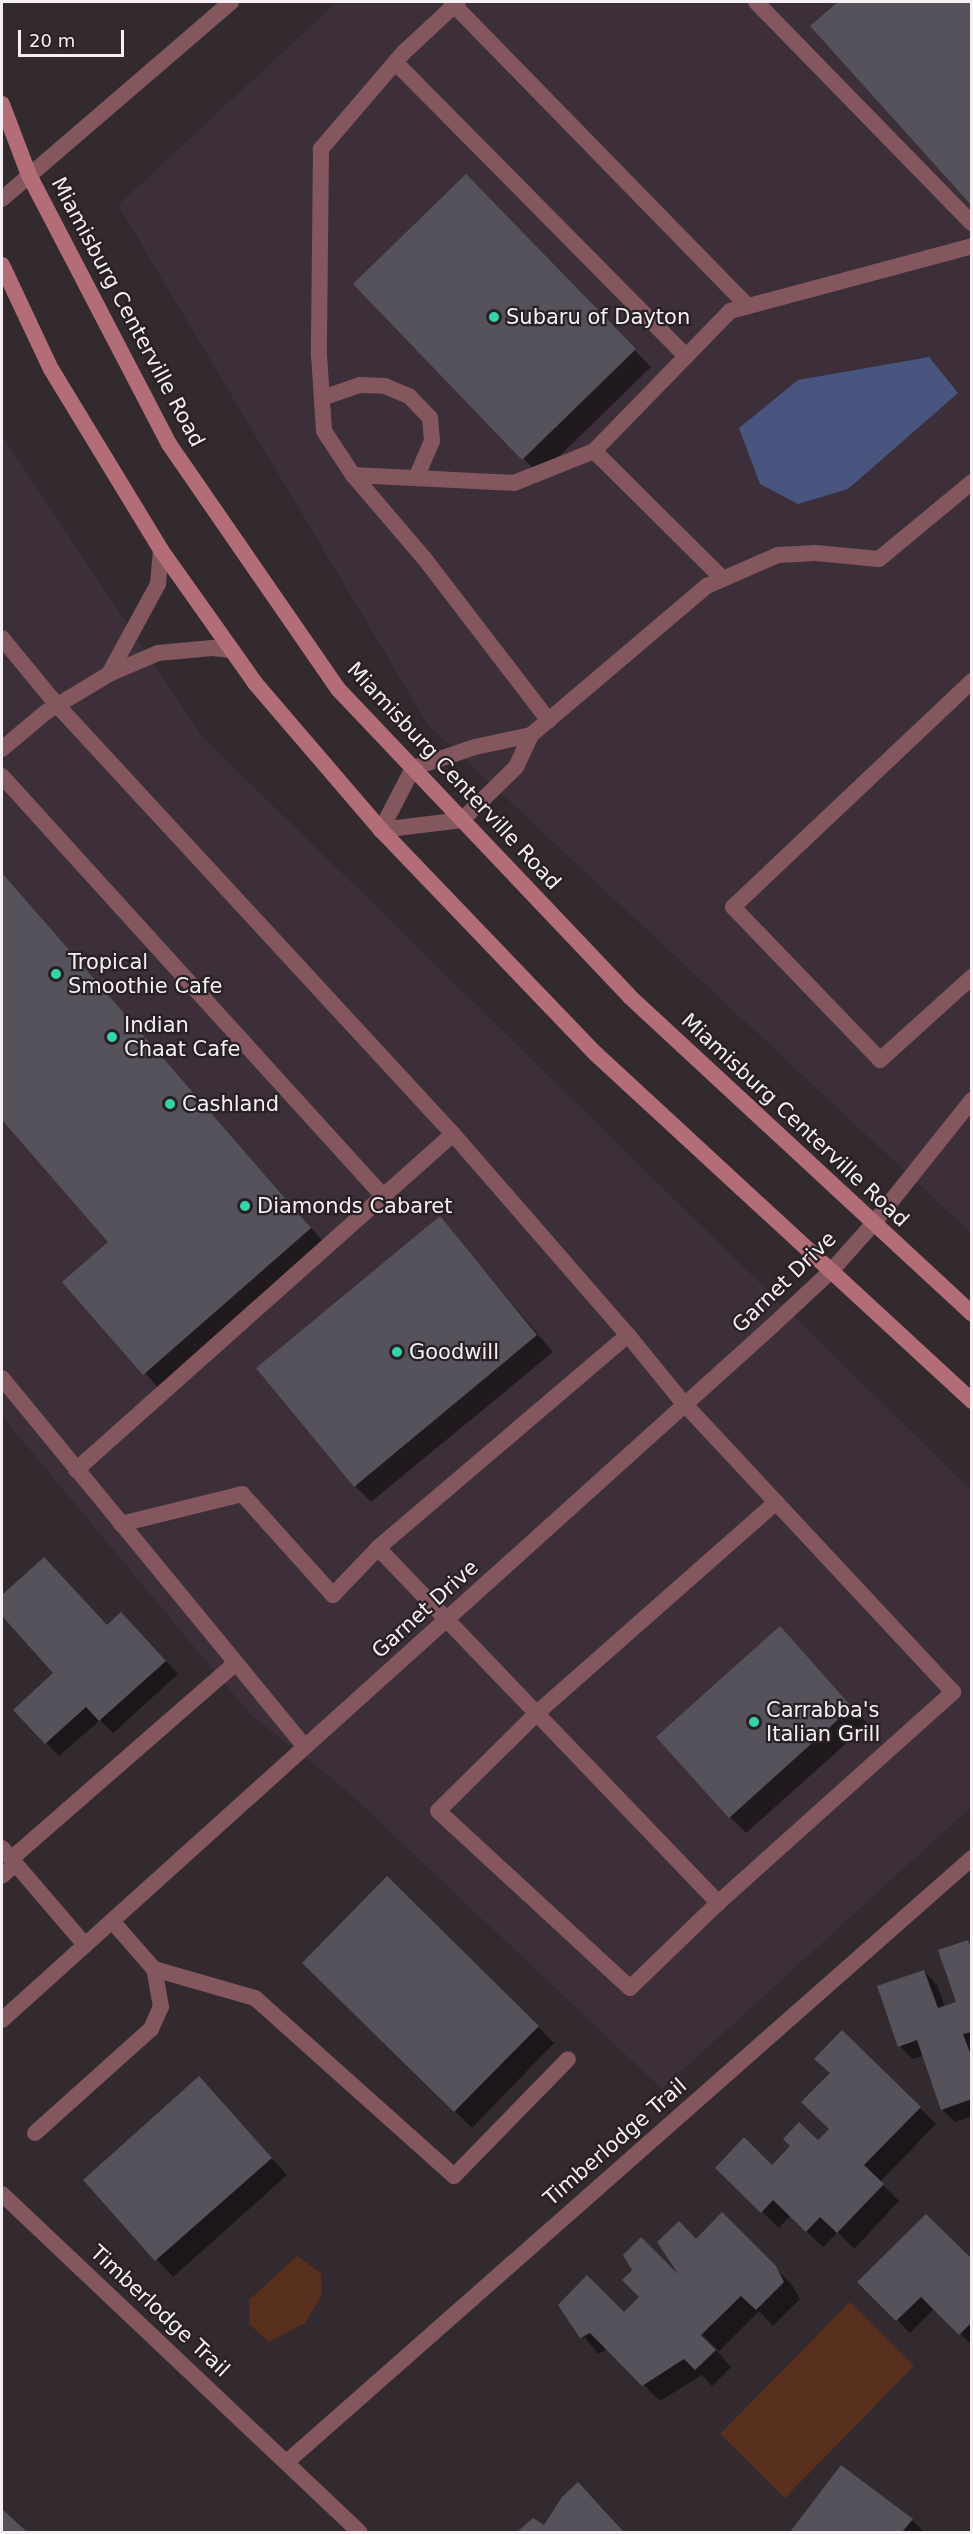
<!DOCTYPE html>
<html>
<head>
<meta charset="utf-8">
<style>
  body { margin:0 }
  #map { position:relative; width:973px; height:2534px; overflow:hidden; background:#322a2f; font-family:"DejaVu Sans",sans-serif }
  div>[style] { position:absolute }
  .built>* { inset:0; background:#3d2f39 }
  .green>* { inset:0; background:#592f1d }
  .water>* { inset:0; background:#48557f }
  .shadow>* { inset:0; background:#0007 }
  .building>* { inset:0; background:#56525b }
  .service>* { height:16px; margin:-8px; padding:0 8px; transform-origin:8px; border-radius:8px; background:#83575d }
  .minor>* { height:16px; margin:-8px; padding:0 8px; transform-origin:8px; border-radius:8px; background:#83575d }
  .tertiary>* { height:16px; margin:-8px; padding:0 8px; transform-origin:8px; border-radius:8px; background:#83575d }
  .secondary>* { height:16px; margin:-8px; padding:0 8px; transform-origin:8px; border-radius:8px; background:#b36d77 }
  .dots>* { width:16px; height:16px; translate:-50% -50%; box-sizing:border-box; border:3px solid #282025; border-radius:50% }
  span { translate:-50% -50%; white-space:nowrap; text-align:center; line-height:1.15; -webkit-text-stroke:4.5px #282025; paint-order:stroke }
  .street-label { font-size:21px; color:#f6f0f4 }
  .poi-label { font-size:21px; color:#f6f0f4 }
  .left { translate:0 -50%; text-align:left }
  .frame { position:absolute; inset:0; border:3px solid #f6f0f4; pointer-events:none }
  .scale { position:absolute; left:18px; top:30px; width:106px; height:27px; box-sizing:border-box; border:3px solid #f6f0f4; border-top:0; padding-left:8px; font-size:18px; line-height:21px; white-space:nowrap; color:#f6f0f4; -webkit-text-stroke:4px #282025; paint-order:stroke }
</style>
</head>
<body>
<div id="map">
  <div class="built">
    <div style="clip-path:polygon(337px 2px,971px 2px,971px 1233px,428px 725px,118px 205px)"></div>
    <div style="clip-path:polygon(2px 435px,200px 734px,971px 1490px,971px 1807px,662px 2089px,346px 1790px,250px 1714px,2px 1416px)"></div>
  </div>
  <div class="green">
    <div style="clip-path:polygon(297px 2256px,321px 2273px,321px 2297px,305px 2323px,269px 2342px,249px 2324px,249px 2300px)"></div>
    <div style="clip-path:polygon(850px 2302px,914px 2366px,785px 2498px,720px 2434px)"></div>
  </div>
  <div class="water">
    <div style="clip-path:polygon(929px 357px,958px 393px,848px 489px,798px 504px,760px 484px,739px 428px,798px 380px)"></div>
  </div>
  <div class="shadow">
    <div style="clip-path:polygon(840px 2px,972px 2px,972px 204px,812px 26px)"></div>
    <div style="clip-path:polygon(483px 193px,651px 367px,540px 475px,523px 458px)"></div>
    <div style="clip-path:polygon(2px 874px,327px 1246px,161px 1391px,65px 1282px,110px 1242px,2px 1118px)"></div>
    <div style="clip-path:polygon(440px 1218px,553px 1352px,371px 1502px,355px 1486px)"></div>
    <div style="clip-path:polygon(44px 1559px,108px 1627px,134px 1627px,178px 1674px,113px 1733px,100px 1720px,59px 1756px,16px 1710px,56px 1673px,2px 1614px,2px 1597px)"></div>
    <div style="clip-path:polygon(796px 1645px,868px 1724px,746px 1833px,730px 1817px)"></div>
    <div style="clip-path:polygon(387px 1878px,554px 2043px,472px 2128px,304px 1963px)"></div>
    <div style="clip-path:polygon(967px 1941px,972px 1946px,972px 2116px,955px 2122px,942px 2109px,924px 2055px,913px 2059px,900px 2046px,924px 1971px,937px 1985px,945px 2007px,958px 2003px)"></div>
    <div style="clip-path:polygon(199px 2078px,287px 2175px,173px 2277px,85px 2180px)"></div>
    <div style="clip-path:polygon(920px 2108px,936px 2124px,880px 2182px,899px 2201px,854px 2249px,838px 2232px,823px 2247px,790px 2216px,779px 2228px,733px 2184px,818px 2142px)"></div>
    <div style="clip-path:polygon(722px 2214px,792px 2285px,800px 2299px,773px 2326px,759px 2311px,719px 2351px,697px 2329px,731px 2367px,712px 2386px,702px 2375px,660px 2401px,608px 2349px,598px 2354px,560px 2305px,624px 2314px,681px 2279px,696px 2241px)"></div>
    <div style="clip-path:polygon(972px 2261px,972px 2345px,935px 2308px,910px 2333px,859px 2282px)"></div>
    <div style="clip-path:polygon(841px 2468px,912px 2520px,924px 2532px,792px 2532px)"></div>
    <div style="clip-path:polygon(595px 2500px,624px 2532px,519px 2532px,533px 2520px,545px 2528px)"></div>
    <div style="clip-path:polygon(2px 2511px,25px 2532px,2px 2532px)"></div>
  </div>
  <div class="building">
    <div style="clip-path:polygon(838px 2px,972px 2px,972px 206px,810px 26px)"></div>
    <div style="clip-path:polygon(466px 174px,636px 349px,522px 460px,353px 284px)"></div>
    <div style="clip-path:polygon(2px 873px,311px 1228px,143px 1375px,62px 1282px,108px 1242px,2px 1120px)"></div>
    <div style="clip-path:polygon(440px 1216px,537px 1335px,354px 1487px,256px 1368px)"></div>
    <div style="clip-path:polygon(44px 1557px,107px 1625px,121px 1612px,166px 1661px,99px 1721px,86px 1707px,45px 1744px,13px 1710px,53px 1673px,2px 1616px,2px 1595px)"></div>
    <div style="clip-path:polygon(780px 1626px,852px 1707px,729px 1818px,656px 1737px)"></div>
    <div style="clip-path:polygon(387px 1876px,539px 2026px,454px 2112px,302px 1963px)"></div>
    <div style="clip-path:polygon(968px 1940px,972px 1951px,972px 2032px,963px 2034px,972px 2058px,972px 2099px,941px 2110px,917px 2040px,898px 2047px,877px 1986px,924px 1970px,938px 2008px,956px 2002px,938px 1950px)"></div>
    <div style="clip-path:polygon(842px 2030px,921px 2107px,864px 2165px,884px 2184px,837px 2233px,820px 2217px,806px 2232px,773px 2200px,761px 2213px,715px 2168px,744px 2137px,772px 2165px,790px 2146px,783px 2139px,799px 2122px,818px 2140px,829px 2129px,801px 2102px,830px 2073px,814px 2059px)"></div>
    <div style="clip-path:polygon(199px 2076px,272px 2158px,155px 2261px,83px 2180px)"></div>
    <div style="clip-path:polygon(722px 2212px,776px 2266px,784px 2282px,756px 2310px,741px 2296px,701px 2335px,716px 2350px,695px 2370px,684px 2359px,642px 2386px,590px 2333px,580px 2338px,558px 2305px,587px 2275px,624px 2312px,639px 2297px,622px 2280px,632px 2270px,623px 2255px,641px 2237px,679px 2275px,657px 2242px,679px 2221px,696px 2239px)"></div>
    <div style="clip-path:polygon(926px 2214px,972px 2259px,972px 2322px,959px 2335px,921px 2297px,896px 2321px,857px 2282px)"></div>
    <div style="clip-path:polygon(841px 2465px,913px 2519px,902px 2532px,790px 2532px)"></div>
    <div style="clip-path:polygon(578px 2482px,624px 2532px,517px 2532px,533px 2518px,544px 2525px,562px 2497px)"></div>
    <div style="clip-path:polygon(2px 2509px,27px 2532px,2px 2532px)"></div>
  </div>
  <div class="service">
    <div style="left:451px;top:2px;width:425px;rotate:45.7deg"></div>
    <div style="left:458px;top:2px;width:74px;rotate:137.2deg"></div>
    <div style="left:404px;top:52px;width:128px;rotate:130.6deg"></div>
    <div style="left:321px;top:149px;width:206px;rotate:90.6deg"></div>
    <div style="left:319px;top:355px;width:76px;rotate:86.2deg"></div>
    <div style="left:324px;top:431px;width:53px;rotate:56.6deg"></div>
    <div style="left:353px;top:475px;width:109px;rotate:49.5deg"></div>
    <div style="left:424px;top:558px;width:205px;rotate:52.5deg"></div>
    <div style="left:756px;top:2px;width:309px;rotate:45.7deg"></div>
    <div style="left:395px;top:62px;width:414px;rotate:45.3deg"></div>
    <div style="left:322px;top:398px;width:40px;rotate:-18.9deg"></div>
    <div style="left:360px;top:385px;width:25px;rotate:2deg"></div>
    <div style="left:385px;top:386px;width:26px;rotate:23deg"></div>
    <div style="left:409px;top:396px;width:30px;rotate:46deg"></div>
    <div style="left:430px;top:418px;width:23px;rotate:85deg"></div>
    <div style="left:432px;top:441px;width:40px;rotate:113.4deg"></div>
    <div style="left:353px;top:475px;width:161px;rotate:2.8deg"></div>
    <div style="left:514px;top:483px;width:86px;rotate:-21.8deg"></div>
    <div style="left:161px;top:550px;width:34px;rotate:95deg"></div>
    <div style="left:158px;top:584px;width:102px;rotate:118.6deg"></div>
    <div style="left:109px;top:674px;width:53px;rotate:-23.2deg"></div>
    <div style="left:158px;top:653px;width:54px;rotate:-5.3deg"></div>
    <div style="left:212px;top:648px;width:19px;rotate:6deg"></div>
    <div style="left:723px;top:579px;width:182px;rotate:-135.2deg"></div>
    <div style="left:594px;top:451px;width:195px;rotate:-45.8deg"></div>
    <div style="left:730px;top:311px;width:251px;rotate:-15deg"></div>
    <div style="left:2px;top:638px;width:87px;rotate:50.6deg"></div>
    <div style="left:57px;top:705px;width:584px;rotate:47.29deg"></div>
    <div style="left:453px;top:1134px;width:505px;rotate:138.29deg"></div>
    <div style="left:972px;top:681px;width:329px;rotate:136.6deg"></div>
    <div style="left:733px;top:907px;width:212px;rotate:46.1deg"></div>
    <div style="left:880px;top:1060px;width:124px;rotate:-42.1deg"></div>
    <div style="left:531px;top:735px;width:231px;rotate:-40.3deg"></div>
    <div style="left:707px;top:586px;width:77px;rotate:-23.6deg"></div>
    <div style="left:778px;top:555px;width:38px;rotate:-3deg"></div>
    <div style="left:816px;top:553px;width:63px;rotate:5.4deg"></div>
    <div style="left:879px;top:559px;width:121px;rotate:-39.6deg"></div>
    <div style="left:531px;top:735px;width:35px;rotate:115deg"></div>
    <div style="left:516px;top:767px;width:76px;rotate:135.5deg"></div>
    <div style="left:462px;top:820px;width:82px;rotate:173deg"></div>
    <div style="left:381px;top:830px;width:70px;rotate:-62.7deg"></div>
    <div style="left:413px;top:768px;width:65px;rotate:-18.7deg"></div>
    <div style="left:475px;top:747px;width:57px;rotate:-12.1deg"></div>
    <div style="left:2px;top:749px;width:57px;rotate:-40.1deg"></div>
    <div style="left:46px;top:712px;width:74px;rotate:-31.1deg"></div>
    <div style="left:2px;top:776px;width:567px;rotate:47.79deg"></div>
    <div style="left:453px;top:1134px;width:267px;rotate:49deg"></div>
    <div style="left:628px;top:1335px;width:328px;rotate:139.6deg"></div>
    <div style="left:378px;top:1548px;width:492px;rotate:46.2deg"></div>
    <div style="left:718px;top:1903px;width:316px;rotate:-41.9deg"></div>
    <div style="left:953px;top:1692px;width:393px;rotate:-133deg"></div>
    <div style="left:685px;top:1405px;width:90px;rotate:-129.2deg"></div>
    <div style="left:873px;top:1224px;width:159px;rotate:-51.4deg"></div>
    <div style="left:2px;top:1378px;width:477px;rotate:50.6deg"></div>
    <div style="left:121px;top:1524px;width:125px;rotate:-13.9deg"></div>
    <div style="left:242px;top:1494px;width:136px;rotate:48deg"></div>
    <div style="left:333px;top:1595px;width:65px;rotate:-46.2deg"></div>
    <div style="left:11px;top:1859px;width:298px;rotate:-41.1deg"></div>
    <div style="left:2px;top:1876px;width:18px;rotate:-43deg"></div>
    <div style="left:718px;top:1903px;width:122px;rotate:136deg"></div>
    <div style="left:630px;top:1988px;width:261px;rotate:-137.3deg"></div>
    <div style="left:438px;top:1811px;width:139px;rotate:-44.7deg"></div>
    <div style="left:537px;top:1713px;width:319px;rotate:-41.4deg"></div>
    <div style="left:112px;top:1921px;width:64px;rotate:48.8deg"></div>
    <div style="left:154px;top:1969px;width:105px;rotate:16deg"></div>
    <div style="left:255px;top:1998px;width:267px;rotate:41.8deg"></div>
    <div style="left:454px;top:2176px;width:163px;rotate:-45.7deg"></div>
    <div style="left:35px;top:2133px;width:156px;rotate:-41.9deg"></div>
    <div style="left:151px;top:2029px;width:24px;rotate:-66deg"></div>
    <div style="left:161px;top:2007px;width:39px;rotate:-100deg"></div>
  </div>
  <div class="minor">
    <div style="left:2px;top:1848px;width:128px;rotate:49.4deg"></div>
    <div style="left:2px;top:2020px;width:1037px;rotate:-42.03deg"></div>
    <div style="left:772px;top:1326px;width:82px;rotate:-43deg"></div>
    <div style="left:832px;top:1270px;width:62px;rotate:-48.3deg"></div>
    <div style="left:2px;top:2194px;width:492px;rotate:43.4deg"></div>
    <div style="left:288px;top:2461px;width:912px;rotate:-41.4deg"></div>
  </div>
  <div class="tertiary">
    <div style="left:2px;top:199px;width:302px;rotate:-40.7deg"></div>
  </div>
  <div class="secondary">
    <div style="left:2px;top:104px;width:76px;rotate:69.2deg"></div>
    <div style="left:29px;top:175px;width:303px;rotate:62.5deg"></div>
    <div style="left:169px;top:444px;width:298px;rotate:55.4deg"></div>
    <div style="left:338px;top:689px;width:423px;rotate:46.5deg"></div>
    <div style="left:629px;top:996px;width:468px;rotate:42.8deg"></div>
    <div style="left:2px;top:265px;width:115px;rotate:64.8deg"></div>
    <div style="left:51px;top:369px;width:212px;rotate:58.7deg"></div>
    <div style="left:161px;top:550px;width:163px;rotate:54.7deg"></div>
    <div style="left:255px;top:683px;width:194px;rotate:49.4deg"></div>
    <div style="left:381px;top:830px;width:310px;rotate:46.2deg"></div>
    <div style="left:596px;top:1054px;width:512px;rotate:42.7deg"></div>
  </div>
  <div class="dots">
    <div style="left:494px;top:317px;background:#32d4a9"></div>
    <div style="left:56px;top:974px;background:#32d4a9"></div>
    <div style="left:112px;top:1037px;background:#32d4a9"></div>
    <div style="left:170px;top:1104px;background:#32d4a9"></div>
    <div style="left:245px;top:1206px;background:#32d4a9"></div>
    <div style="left:397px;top:1352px;background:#32d4a9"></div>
    <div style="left:754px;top:1722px;background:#32d4a9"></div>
  </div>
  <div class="street-label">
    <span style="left:128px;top:312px;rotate:62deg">Miamisburg Centerville Road</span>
    <span style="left:454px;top:776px;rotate:47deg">Miamisburg Centerville Road</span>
    <span style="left:795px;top:1120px;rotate:43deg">Miamisburg Centerville Road</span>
    <span style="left:784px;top:1282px;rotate:-44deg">Garnet Drive</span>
    <span style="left:425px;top:1609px;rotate:-42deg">Garnet Drive</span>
    <span style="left:615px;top:2142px;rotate:-41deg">Timberlodge Trail</span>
    <span style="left:160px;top:2311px;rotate:43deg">Timberlodge Trail</span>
  </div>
  <div class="poi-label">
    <span class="left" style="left:506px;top:317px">Subaru of Dayton</span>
    <span class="left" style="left:68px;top:974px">Tropical<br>Smoothie Cafe</span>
    <span class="left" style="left:124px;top:1037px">Indian<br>Chaat Cafe</span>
    <span class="left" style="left:182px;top:1104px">Cashland</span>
    <span class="left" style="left:257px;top:1206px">Diamonds Cabaret</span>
    <span class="left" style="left:409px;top:1352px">Goodwill</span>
    <span class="left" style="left:766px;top:1722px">Carrabba's<br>Italian Grill</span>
  </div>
  <div class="frame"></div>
  <div class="scale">20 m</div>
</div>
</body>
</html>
